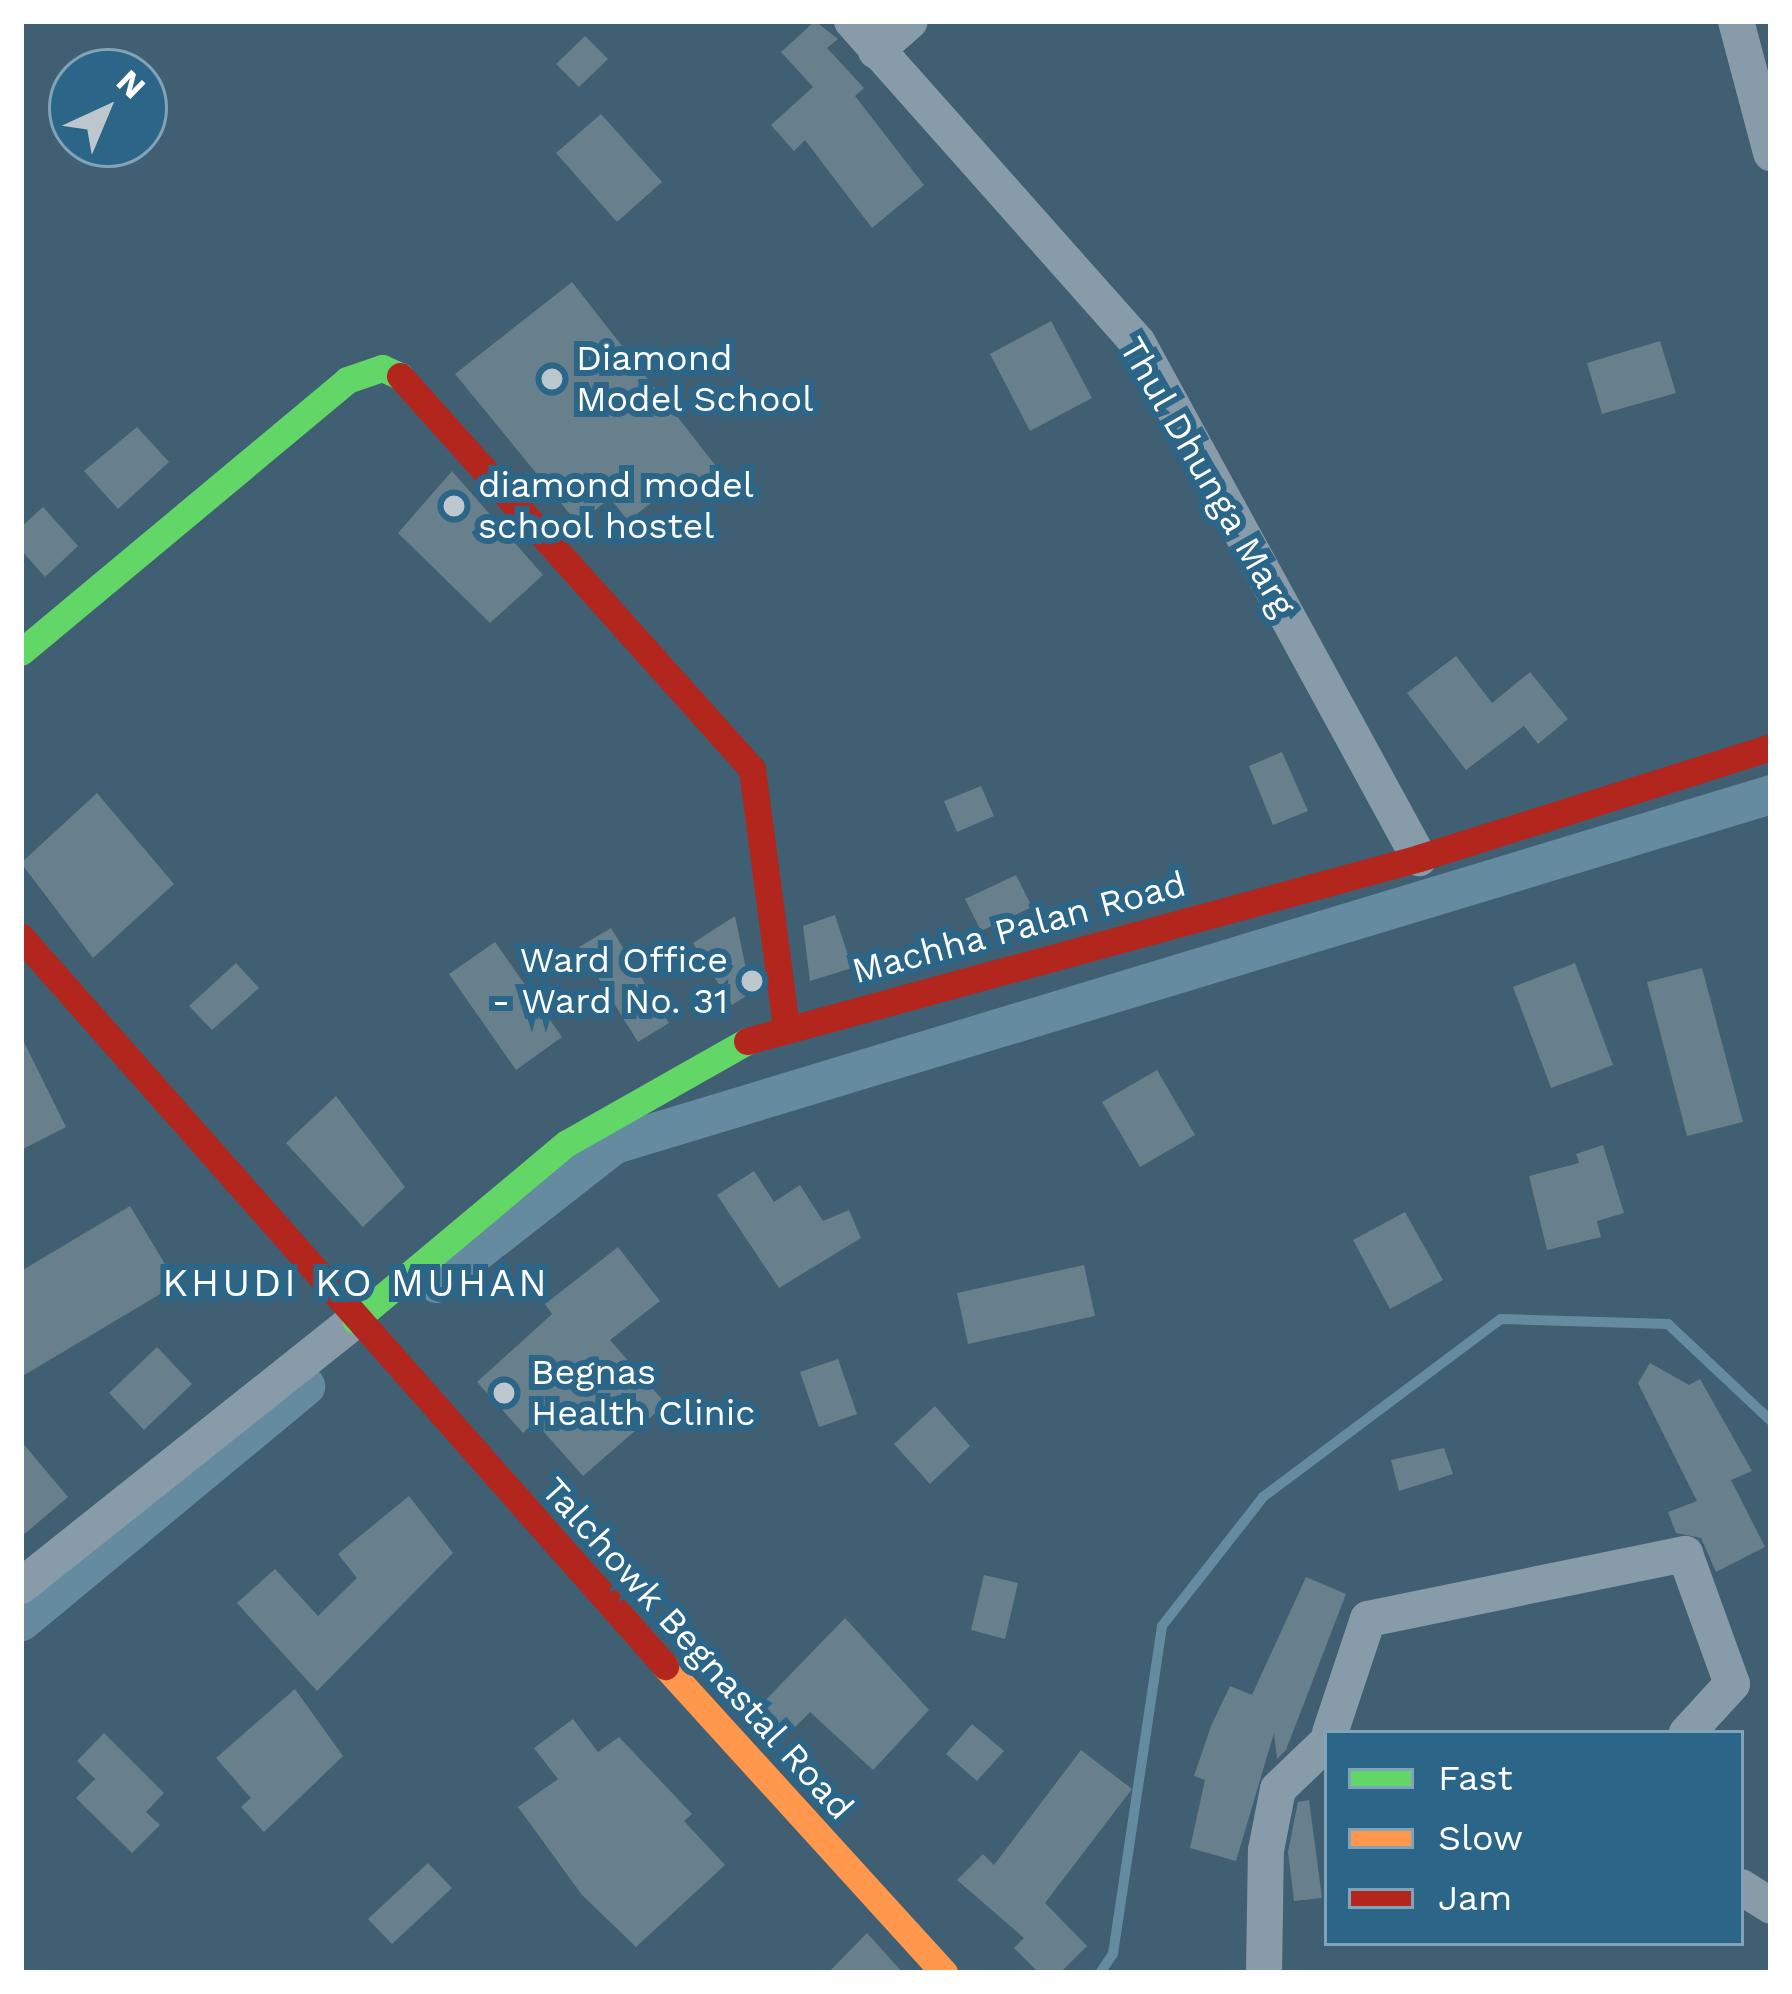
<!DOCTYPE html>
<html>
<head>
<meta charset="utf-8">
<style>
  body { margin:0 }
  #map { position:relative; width:1792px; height:1994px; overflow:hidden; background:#405f72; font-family:"Work Sans",sans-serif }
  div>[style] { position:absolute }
  .stream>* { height:10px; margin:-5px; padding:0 5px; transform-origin:5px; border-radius:5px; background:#648ba0 }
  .canal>* { height:39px; margin:-19.5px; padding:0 19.5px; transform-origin:19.5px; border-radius:19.5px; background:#648ba0 }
  .building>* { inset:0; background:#687f8c }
  .street>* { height:36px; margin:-18px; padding:0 18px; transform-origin:18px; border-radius:18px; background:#879ba8 }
  .fast>* { height:27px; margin:-13.5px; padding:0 13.5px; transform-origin:13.5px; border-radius:13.5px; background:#63d668 }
  .slow>* { height:27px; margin:-13.5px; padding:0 13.5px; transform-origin:13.5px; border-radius:13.5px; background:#ff974d }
  .jam>* { height:27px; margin:-13.5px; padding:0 13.5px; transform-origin:13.5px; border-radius:13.5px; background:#b3261e }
  .dots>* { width:33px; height:33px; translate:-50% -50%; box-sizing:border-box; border:6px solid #2b6587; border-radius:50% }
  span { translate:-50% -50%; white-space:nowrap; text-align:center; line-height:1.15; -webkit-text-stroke:12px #2b6587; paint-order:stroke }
  .poi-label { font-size:36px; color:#fff }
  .left { translate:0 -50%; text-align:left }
  .right { translate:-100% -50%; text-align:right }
  .street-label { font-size:36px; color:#fff }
  .neighbourhood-label { font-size:39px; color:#fff; letter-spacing:3px }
  .frame { position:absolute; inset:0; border:24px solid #fff; pointer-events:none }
  .legend { position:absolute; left:1324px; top:1730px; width:420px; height:216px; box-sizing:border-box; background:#2b6587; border:3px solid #80a3b7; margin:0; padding:15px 21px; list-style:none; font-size:36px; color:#fff }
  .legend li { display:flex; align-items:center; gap:24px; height:60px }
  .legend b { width:60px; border:3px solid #80a3b7 }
  .north { position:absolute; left:48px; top:48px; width:120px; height:120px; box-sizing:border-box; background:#2b6587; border:3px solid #80a3b7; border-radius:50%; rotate:44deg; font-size:33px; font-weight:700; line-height:48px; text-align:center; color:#fff }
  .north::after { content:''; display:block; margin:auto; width:42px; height:54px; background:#bcc7ce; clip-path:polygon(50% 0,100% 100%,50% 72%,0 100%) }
</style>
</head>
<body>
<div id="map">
  <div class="stream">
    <div style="left:1100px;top:1973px;width:23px;rotate:-56deg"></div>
    <div style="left:1113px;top:1954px;width:332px;rotate:-81.5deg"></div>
    <div style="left:1162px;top:1626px;width:164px;rotate:-51.9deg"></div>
    <div style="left:1263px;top:1497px;width:297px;rotate:-36.8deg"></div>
    <div style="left:1501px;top:1319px;width:167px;rotate:1.7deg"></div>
    <div style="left:1668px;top:1324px;width:141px;rotate:43.3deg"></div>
  </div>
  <div class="canal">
    <div style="left:436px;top:1283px;width:226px;rotate:-38deg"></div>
    <div style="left:614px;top:1144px;width:1209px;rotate:-16.83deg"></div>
    <div style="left:21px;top:1621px;width:369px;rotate:-39.6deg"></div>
  </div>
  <div class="building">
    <div style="clip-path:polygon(815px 21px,838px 39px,827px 48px,864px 88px,855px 96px,924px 185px,872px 228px,805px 140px,794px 151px,771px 125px,813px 87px,781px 52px)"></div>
    <div style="clip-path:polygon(585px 36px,608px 59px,579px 87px,556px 64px)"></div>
    <div style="clip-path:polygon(601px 114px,662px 182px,617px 222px,556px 153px)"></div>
    <div style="clip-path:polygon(572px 282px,719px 470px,690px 493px,680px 480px,628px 521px,610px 498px,578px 524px,455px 374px)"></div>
    <div style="clip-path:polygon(1051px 321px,1092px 398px,1030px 431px,990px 354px)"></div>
    <div style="clip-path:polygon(1660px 341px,1676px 393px,1602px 414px,1587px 363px)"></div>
    <div style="clip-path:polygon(137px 427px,169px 462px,118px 509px,84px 471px)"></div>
    <div style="clip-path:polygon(452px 471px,543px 575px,490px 623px,398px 533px)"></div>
    <div style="clip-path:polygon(43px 507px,78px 546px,45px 577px,21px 550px,21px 527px)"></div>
    <div style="clip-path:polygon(1456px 656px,1492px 703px,1530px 672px,1568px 719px,1538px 744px,1524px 726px,1466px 770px,1407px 693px)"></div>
    <div style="clip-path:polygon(1282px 752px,1308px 811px,1273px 825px,1249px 766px)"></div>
    <div style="clip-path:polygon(981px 786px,994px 816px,957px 832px,944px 801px)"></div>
    <div style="clip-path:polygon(97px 793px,174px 884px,93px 958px,21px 863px)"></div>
    <div style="clip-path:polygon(1016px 875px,1032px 907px,981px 931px,965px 899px)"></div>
    <div style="clip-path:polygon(835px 915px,852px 968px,810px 981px,803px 926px)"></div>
    <div style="clip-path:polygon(735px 916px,751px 993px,732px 1005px,693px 943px)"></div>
    <div style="clip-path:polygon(611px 928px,669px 1023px,638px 1042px,579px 947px)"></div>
    <div style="clip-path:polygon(495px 942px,562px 1037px,516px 1070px,449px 974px)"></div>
    <div style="clip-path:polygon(236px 963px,259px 988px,212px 1030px,189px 1006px)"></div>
    <div style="clip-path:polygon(1575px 963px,1613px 1065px,1551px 1088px,1513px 987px)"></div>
    <div style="clip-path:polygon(1702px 968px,1743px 1122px,1687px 1136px,1647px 982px)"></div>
    <div style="clip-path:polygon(21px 1036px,66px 1127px,21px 1150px)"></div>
    <div style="clip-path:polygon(1157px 1070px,1195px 1135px,1140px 1167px,1102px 1102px)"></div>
    <div style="clip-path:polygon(336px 1096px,405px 1187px,363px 1227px,286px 1143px)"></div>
    <div style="clip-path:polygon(1603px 1145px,1624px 1213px,1597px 1221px,1601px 1237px,1547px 1250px,1529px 1176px,1579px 1163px,1576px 1154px)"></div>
    <div style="clip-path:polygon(754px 1171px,774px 1202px,800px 1185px,823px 1221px,849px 1210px,861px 1238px,779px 1288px,717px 1195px)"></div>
    <div style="clip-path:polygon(130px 1206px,177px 1284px,21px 1377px,21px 1271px)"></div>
    <div style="clip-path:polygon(1405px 1212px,1443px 1280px,1390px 1309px,1353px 1240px)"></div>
    <div style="clip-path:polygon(618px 1247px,660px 1301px,610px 1340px,666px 1404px,583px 1476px,535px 1422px,523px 1433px,477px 1382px,552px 1314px,545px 1304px)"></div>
    <div style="clip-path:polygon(1084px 1265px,1095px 1316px,968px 1344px,957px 1293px)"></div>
    <div style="clip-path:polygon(157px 1347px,192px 1384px,144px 1430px,109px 1393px)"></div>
    <div style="clip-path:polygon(838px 1359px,857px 1414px,819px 1427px,800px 1372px)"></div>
    <div style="clip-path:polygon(1650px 1363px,1689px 1385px,1700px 1379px,1752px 1471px,1731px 1480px,1765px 1547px,1716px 1572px,1701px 1538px,1676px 1533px,1668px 1512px,1697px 1501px,1638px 1383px)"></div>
    <div style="clip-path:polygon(935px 1406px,970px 1446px,930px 1484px,894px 1444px)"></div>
    <div style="clip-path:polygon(21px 1441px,68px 1497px,21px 1537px)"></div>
    <div style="clip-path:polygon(1444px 1448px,1453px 1474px,1399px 1491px,1391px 1460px)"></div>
    <div style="clip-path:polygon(409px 1496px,453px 1553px,317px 1691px,237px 1603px,275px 1569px,318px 1616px,357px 1578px,338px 1554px)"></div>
    <div style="clip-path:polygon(984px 1575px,1018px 1583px,1005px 1639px,971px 1630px)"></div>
    <div style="clip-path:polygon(1306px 1577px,1346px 1594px,1286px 1750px,1277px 1759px,1274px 1733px,1236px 1861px,1190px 1848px,1205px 1780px,1194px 1776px,1211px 1726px,1230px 1686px,1252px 1695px)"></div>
    <div style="clip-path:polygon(845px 1618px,929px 1710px,873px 1770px,810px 1712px,781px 1742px,752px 1714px)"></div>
    <div style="clip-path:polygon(295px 1689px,343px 1756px,264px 1832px,241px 1807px,251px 1798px,216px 1758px)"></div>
    <div style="clip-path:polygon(573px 1719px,598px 1752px,619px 1737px,692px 1814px,684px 1821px,725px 1865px,636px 1947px,582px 1895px,518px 1807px,558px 1779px,534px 1748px)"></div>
    <div style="clip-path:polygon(972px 1724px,1004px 1751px,977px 1781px,946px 1754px)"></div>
    <div style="clip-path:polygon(104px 1733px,164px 1793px,146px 1812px,160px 1825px,132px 1853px,76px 1798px,95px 1779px,77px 1761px)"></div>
    <div style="clip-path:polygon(1081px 1750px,1132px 1789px,1045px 1903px,1087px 1946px,1060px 1973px,1039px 1973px,1014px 1948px,1024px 1938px,957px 1880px,983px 1854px,994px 1865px)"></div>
    <div style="clip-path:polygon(1309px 1800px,1322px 1898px,1294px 1901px,1288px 1852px,1298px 1802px)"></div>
    <div style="clip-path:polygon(428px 1863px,452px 1888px,392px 1944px,368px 1919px)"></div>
    <div style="clip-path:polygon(867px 1933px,903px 1973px,828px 1973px)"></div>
  </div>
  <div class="street">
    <div style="left:852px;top:21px;width:431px;rotate:48.4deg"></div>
    <div style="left:1138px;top:343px;width:587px;rotate:61.38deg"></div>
    <div style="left:1736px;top:21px;width:137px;rotate:75.1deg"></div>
    <div style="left:876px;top:51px;width:45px;rotate:-41.4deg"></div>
    <div style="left:21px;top:1586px;width:427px;rotate:-38.5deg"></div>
    <div style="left:1330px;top:1733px;width:120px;rotate:-71.6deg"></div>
    <div style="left:1368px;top:1619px;width:324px;rotate:-11.6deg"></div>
    <div style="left:1685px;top:1554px;width:138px;rotate:70.1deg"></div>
    <div style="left:1732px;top:1684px;width:67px;rotate:132.6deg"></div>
    <div style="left:1741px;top:1887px;width:36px;rotate:32deg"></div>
    <div style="left:1264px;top:1973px;width:123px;rotate:-89.1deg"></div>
    <div style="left:1266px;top:1850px;width:62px;rotate:-78.9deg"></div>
    <div style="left:1278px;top:1789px;width:68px;rotate:-43.8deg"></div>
  </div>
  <div class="fast">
    <div style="left:21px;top:652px;width:425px;rotate:-39.8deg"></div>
    <div style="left:347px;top:380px;width:37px;rotate:-19deg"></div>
    <div style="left:382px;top:368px;width:20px;rotate:24deg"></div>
    <div style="left:355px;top:1320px;width:276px;rotate:-39.9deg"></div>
    <div style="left:567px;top:1143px;width:207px;rotate:-29.5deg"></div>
  </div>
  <div class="slow">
    <div style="left:665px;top:1666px;width:415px;rotate:47.7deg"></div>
  </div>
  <div class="jam">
    <div style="left:400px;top:376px;width:528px;rotate:48.15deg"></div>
    <div style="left:752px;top:769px;width:260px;rotate:82.5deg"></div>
    <div style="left:21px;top:937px;width:973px;rotate:48.54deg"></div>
    <div style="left:747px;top:1041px;width:696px;rotate:-15.23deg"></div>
    <div style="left:1419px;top:858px;width:369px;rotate:-17.5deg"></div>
  </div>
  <div class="dots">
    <div style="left:552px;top:379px;background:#bcc7ce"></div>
    <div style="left:454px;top:506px;background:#bcc7ce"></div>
    <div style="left:752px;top:981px;background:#bcc7ce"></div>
    <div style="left:504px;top:1393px;background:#bcc7ce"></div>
  </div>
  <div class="poi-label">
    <span class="left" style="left:576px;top:379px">Diamond<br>Model School</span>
    <span class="left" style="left:478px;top:506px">diamond model<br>school hostel</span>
    <span class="right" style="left:728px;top:981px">Ward Office<br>- Ward No. 31</span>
    <span class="left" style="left:531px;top:1393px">Begnas<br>Health Clinic</span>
  </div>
  <div class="street-label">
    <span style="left:1207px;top:477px;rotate:60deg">Thul Dhunga Marg</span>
    <span style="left:1019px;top:928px;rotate:-15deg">Machha Palan Road</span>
    <span style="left:697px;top:1649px;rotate:48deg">Talchowk Begnastal Road</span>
  </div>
  <div class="neighbourhood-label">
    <span style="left:356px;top:1283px">KHUDI KO MUHAN</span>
  </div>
  <div class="frame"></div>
  <ul class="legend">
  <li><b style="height:15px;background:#63d668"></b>Fast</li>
  <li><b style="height:15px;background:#ff974d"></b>Slow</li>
  <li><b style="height:15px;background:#b3261e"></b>Jam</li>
  </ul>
  <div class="north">N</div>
</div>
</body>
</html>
